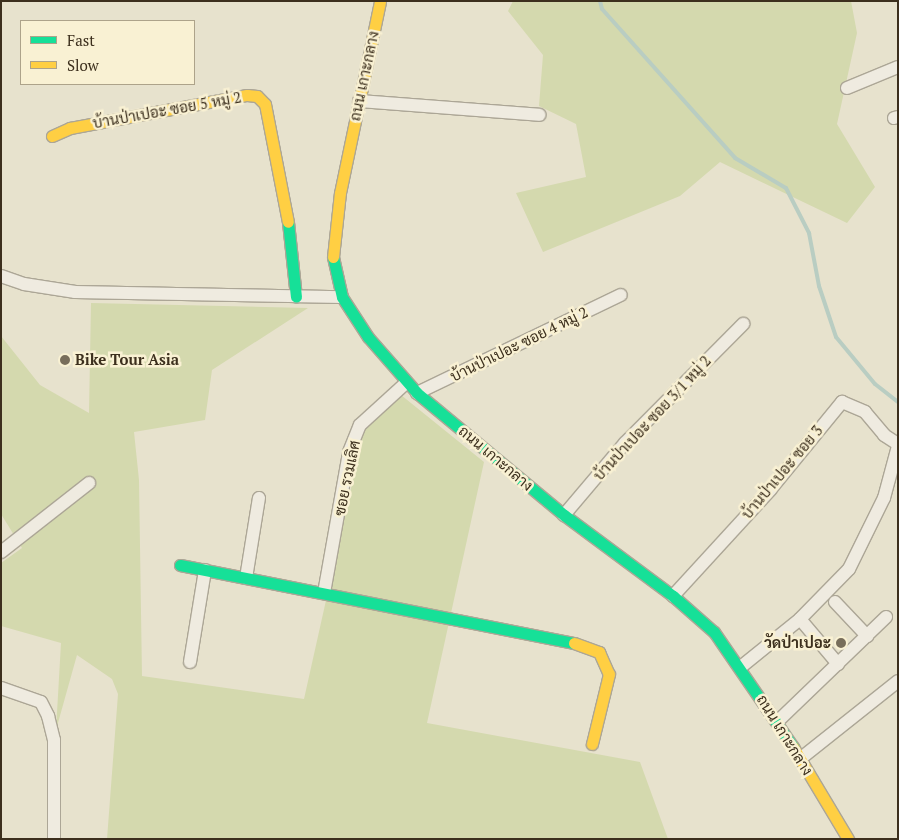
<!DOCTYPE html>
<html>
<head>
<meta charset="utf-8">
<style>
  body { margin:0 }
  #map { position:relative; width:899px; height:840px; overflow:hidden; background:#e7e2cd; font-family:"PT Serif",Sarabun,serif }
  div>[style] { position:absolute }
  .green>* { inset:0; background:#d4d9ae }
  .stream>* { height:4px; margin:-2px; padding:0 2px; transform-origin:2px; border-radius:2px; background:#b9cdc2 }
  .roads { filter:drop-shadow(1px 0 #aca696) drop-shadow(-1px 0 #aca696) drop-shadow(0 1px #aca696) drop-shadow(0 -1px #aca696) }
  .street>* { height:12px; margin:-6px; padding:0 6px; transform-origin:6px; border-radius:6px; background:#efebe0 }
  .fast>* { height:11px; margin:-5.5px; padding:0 5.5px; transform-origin:5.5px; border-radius:5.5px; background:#16e098 }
  .slow>* { height:11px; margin:-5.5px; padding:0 5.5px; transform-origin:5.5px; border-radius:5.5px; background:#ffcf43 }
  .dots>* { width:14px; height:14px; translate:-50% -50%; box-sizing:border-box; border:2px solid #f9f1d3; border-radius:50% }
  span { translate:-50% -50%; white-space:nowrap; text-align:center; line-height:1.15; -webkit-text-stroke:5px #f9f1d3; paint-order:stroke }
  .street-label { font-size:15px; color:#3c2f1d }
  .poi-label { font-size:15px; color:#3c2f1d; font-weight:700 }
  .left { translate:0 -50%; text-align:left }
  .right { translate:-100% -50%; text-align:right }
  .frame { position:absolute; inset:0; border:2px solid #3c2f1d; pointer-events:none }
  .legend { position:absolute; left:20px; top:20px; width:175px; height:65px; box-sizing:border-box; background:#f9f1d3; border:1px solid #ada38a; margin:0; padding:6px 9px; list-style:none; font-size:15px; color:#3c2f1d }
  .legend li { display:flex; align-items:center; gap:10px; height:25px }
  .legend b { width:25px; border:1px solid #ada38a }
</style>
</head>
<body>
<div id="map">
  <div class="green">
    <div style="clip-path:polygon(513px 1px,851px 1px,857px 33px,837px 124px,875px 187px,847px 223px,720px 162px,680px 196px,543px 252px,516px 193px,586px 177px,576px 124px,539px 106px,543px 55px,508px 11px)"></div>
    <div style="clip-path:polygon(91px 303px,308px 308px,212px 370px,205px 420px,134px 432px,139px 480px,142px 676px,304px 699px,364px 430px,401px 395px,484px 462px,427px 723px,640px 762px,668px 839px,107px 839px,118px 694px,112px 679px,77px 655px,56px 730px,61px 643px,1px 626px,1px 563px,22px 548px,1px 514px,1px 336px,40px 385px,89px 413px)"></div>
  </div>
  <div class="stream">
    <div style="left:600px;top:1px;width:8px;rotate:76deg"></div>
    <div style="left:602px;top:9px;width:200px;rotate:48.2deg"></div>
    <div style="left:735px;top:158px;width:59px;rotate:30.5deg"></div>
    <div style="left:786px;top:188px;width:51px;rotate:62.9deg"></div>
    <div style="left:809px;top:233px;width:54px;rotate:79.3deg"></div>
    <div style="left:819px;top:286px;width:54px;rotate:71.6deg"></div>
    <div style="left:836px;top:337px;width:61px;rotate:50.3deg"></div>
    <div style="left:875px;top:384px;width:29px;rotate:38deg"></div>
  </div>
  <div class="roads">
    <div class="street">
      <div style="left:847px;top:88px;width:55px;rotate:-22.4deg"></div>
      <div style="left:359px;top:101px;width:181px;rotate:4.4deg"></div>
      <div style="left:894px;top:118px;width:4px;rotate:-14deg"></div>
      <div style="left:1px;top:276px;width:24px;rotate:19deg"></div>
      <div style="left:24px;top:284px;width:52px;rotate:8.9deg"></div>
      <div style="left:75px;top:292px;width:267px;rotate:1.1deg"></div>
      <div style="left:417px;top:393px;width:226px;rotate:-25.7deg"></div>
      <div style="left:564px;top:515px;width:94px;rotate:-49.7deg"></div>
      <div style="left:625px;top:443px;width:168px;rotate:-45.2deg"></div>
      <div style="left:1px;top:552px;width:112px;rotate:-38.1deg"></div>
      <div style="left:246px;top:578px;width:81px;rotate:-80.8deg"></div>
      <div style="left:324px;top:593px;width:143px;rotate:-79.9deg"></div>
      <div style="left:349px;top:452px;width:29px;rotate:-68deg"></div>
      <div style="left:360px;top:425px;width:62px;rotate:-42.4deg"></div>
      <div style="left:673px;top:596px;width:144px;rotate:-47.5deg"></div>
      <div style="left:770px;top:490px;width:114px;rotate:-50.7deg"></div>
      <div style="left:842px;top:402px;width:25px;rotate:23deg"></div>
      <div style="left:865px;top:412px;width:30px;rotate:50deg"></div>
      <div style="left:884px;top:435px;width:17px;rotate:33deg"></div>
      <div style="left:835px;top:602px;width:47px;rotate:46.7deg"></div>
      <div style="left:800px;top:619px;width:59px;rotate:49.8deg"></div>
      <div style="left:190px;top:662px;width:93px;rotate:-80.7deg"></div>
      <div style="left:742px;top:666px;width:75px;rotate:-39deg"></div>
      <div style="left:800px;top:619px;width:70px;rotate:-45.6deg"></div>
      <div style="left:849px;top:569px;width:79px;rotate:-63.8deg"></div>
      <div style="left:884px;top:498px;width:54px;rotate:-74.9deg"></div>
      <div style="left:1px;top:688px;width:42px;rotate:19.3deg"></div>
      <div style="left:41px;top:702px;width:16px;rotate:63deg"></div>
      <div style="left:48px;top:716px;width:25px;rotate:76deg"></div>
      <div style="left:54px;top:740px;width:99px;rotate:90deg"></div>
      <div style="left:778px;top:721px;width:150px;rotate:-43.9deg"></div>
      <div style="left:800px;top:759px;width:125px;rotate:-38.5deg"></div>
    </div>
    <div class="fast">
      <div style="left:288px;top:222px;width:75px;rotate:83.9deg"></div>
      <div style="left:333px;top:257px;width:41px;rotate:77.3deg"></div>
      <div style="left:342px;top:297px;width:48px;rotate:57deg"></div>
      <div style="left:368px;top:337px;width:74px;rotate:48.8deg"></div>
      <div style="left:417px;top:393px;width:191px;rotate:39.7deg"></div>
      <div style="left:564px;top:515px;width:136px;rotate:36.6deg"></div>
      <div style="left:673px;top:596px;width:55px;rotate:41.3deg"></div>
      <div style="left:714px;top:632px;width:140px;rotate:55.5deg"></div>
      <div style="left:180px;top:565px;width:402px;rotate:11.2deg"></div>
    </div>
    <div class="slow">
      <div style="left:52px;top:136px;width:20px;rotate:-24deg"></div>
      <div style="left:70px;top:128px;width:180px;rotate:-10.6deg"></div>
      <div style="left:247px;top:95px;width:10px;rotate:6deg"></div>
      <div style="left:257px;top:96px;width:11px;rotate:45deg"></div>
      <div style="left:265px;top:104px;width:120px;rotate:79deg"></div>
      <div style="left:333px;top:257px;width:64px;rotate:-83.8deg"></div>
      <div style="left:340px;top:193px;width:196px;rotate:-78.2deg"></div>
      <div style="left:574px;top:643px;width:27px;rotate:20deg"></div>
      <div style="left:599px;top:652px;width:24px;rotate:66deg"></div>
      <div style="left:609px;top:674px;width:72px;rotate:103.7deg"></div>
      <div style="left:793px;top:747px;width:107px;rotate:59.1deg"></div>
    </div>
  </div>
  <div class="dots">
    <div style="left:65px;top:360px;background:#786e5b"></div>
    <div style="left:841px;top:643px;background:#786e5b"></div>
  </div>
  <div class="street-label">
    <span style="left:364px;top:76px;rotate:-78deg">ถนน เกาะกลาง</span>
    <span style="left:167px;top:110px;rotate:-10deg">บ้านป่าเปอะ ซอย 5 หมู่ 2</span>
    <span style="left:519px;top:344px;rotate:-26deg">บ้านป่าเปอะ ซอย 4 หมู่ 2</span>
    <span style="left:652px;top:418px;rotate:-47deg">บ้านป่าเปอะ ซอย 3/1 หมู่ 2</span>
    <span style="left:496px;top:458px;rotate:40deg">ถนน เกาะกลาง</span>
    <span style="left:782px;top:472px;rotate:-50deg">บ้านป่าเปอะ ซอย 3</span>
    <span style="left:347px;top:478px;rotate:-78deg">ซอย รวมเลิศ</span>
    <span style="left:785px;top:735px;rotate:58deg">ถนน เกาะกลาง</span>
  </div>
  <div class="poi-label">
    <span class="left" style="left:75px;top:360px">Bike Tour Asia</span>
    <span class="right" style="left:831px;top:643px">วัดป่าเปอะ</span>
  </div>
  <div class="frame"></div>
  <ul class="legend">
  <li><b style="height:6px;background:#16e098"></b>Fast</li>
  <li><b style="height:6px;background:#ffcf43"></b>Slow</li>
  </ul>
</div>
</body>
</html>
